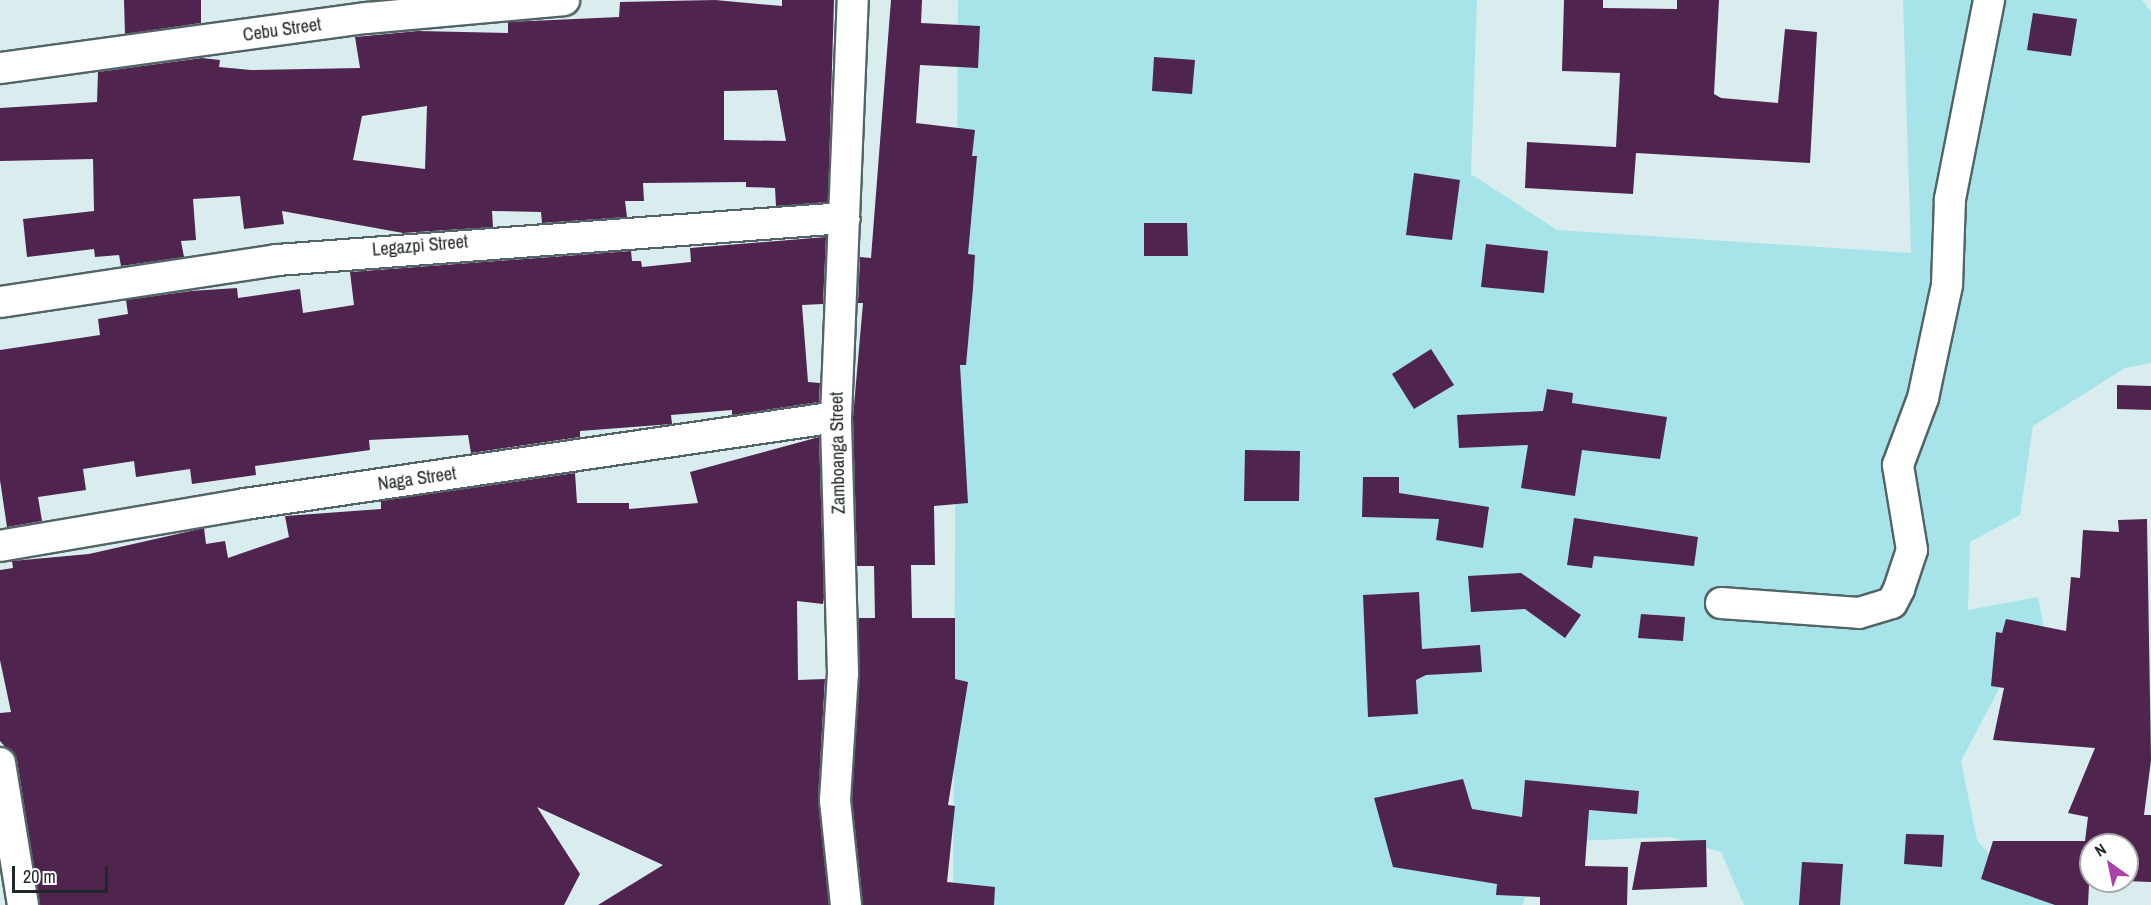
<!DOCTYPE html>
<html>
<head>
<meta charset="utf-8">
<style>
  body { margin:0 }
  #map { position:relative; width:2151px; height:905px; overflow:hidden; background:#d9edef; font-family:"Archivo Narrow",sans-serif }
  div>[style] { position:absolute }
  .green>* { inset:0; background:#a7e4e9 }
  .building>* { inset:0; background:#4f244f }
  .roads { filter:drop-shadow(2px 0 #536466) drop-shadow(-2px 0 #536466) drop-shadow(0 2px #536466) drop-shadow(0 -2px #536466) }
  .minor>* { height:30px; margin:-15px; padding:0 15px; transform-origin:15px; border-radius:15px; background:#fff }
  span { translate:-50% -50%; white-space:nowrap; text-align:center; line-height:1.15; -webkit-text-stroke:6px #fff; paint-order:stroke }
  .street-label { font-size:18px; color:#202728 }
  .north { position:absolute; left:2079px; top:833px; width:60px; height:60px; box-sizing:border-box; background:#fff; border:2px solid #a6a9a9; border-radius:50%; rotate:327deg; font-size:16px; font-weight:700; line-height:24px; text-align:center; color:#202728 }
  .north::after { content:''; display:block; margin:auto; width:21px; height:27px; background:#a844a9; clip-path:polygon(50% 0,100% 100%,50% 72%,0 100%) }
  .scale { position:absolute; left:12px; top:866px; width:96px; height:27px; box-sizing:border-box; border:3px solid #202728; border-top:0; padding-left:8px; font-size:18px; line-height:21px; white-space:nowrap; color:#202728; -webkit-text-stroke:4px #fff; paint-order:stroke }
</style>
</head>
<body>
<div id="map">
  <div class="green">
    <div style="clip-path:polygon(958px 0,1477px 0,1471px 174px,1557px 230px,1911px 253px,1903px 0,2142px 0,2151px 12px,2151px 363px,2125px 368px,2033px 426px,2020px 515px,1970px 542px,1968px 610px,2038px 597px,2048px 648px,2002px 683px,1961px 761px,1977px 840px,2009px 877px,2066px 905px,1744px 905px,1721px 852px,1670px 837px,1551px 842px,1522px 905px,953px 905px)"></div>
  </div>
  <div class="building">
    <div style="clip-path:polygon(124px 0,201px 0,201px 23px,125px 34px)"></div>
    <div style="clip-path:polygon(evenodd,715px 0,782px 6px,782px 0,834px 0,828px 202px,776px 206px,775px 188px,746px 187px,746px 182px,643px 183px,644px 201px,625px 201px,627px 217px,542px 223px,541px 212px,492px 211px,493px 227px,403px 233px,282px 211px,284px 224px,244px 229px,240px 196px,193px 199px,196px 240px,181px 241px,184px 257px,121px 266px,119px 255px,95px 257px,94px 249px,27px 257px,23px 219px,94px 211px,93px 159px,0 161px,0 108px,97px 102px,98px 72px,202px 58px,220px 60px,219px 67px,251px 70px,360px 68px,355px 37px,418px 31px,508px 33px,508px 22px,619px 17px,620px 2px,715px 0,777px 90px,786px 141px,724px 140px,724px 91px,777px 90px,715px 0,427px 106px,425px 169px,353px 160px,362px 116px,427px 106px)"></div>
    <div style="clip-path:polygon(891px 0,922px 0,921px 23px,980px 26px,978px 68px,920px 65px,916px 123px,975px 130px,972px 156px,977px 156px,968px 254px,975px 255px,973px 288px,966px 365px,960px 365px,968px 503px,934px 506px,935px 565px,911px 565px,912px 618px,955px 618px,955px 679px,968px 682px,948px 805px,955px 806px,947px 882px,995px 887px,994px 905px,863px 905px,852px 800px,859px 618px,875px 618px,874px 566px,857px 566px,853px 417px,863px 303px,858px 303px,860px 257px,871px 258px)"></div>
    <div style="clip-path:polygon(1564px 0,1603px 0,1603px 8px,1677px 9px,1677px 0,1719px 0,1714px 94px,1721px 98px,1778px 103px,1785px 29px,1817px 32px,1810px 163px,1636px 153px,1633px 194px,1525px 188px,1527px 142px,1616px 147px,1620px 73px,1562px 71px)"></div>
    <div style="clip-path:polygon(2033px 13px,2077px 19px,2071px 56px,2027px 50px)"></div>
    <div style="clip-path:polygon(1154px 57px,1195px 60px,1192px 94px,1152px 91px)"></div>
    <div style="clip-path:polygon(1414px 173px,1460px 180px,1452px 240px,1406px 235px)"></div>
    <div style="clip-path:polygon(1144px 223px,1187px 223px,1188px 256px,1144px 256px)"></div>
    <div style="clip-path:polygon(826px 237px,823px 304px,802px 305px,808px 382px,820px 383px,819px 402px,732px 415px,732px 410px,671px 415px,672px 424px,580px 431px,580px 437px,471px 453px,468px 435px,369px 440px,370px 450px,255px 466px,256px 475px,192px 484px,190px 469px,136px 477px,134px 461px,83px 469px,86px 490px,38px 497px,42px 521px,7px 527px,0 480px,0 350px,100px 335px,98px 319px,128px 314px,126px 300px,191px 291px,237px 288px,238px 298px,300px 289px,303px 313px,354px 305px,350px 272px,631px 251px,632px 261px,641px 261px,642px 267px,691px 262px,690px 248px)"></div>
    <div style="clip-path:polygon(1486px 244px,1548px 251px,1544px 293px,1481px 287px)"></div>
    <div style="clip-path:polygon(1431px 349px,1454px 385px,1414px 409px,1392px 374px)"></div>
    <div style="clip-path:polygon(2117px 385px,2151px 386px,2151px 410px,2117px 409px)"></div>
    <div style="clip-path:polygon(1547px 389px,1573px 393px,1572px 403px,1667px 417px,1660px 459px,1582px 450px,1575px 496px,1521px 488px,1528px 445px,1459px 448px,1457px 415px,1543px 411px)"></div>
    <div style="clip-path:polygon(819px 437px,824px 597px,823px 604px,797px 601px,798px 680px,825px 679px,818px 799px,829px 905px,598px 905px,663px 865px,537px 807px,580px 874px,564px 905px,40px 905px,17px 760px,0 741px,0 713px,11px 712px,0 660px,0 570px,13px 568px,12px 561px,89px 554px,204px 528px,206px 544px,225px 541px,228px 558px,289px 537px,285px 516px,381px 509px,381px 501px,575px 473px,577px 503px,629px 503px,629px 509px,698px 503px,690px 472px)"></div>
    <div style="clip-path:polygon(1245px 450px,1300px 451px,1299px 501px,1244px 501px)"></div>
    <div style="clip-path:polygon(1363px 477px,1399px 477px,1399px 493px,1489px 507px,1483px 548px,1436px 540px,1439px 519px,1362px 517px)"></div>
    <div style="clip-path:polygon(1574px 518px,1698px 537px,1694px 566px,1594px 556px,1592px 568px,1567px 565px)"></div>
    <div style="clip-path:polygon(2147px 519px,2151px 760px,2144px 815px,2151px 815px,2151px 882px,2127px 881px,2127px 845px,2091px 845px,2088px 905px,2055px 905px,1981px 879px,1993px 841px,2085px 841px,2088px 817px,2068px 813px,2095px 748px,1993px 740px,2004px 688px,1991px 686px,1996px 632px,2002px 633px,2006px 619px,2066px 631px,2071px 577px,2080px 578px,2083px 530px,2119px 532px,2118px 520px)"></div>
    <div style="clip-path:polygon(1521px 573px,1581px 615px,1565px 638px,1525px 609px,1471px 612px,1468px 576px)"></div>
    <div style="clip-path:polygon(1419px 592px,1422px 649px,1480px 645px,1482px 672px,1426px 675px,1416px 680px,1418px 714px,1368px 717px,1363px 595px)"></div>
    <div style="clip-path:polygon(1641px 614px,1685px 617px,1683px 641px,1638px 638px)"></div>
    <div style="clip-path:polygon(1463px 779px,1472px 809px,1522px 817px,1525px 780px,1639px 791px,1637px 814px,1589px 810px,1585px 866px,1628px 867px,1627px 905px,1540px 905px,1540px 897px,1496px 895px,1497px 884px,1393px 867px,1374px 798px)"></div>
    <div style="clip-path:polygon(1906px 834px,1944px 835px,1942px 867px,1904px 864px)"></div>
    <div style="clip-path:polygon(1706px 840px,1707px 887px,1632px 890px,1641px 842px)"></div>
    <div style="clip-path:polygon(1802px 862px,1843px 864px,1840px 905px,1799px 905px)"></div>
  </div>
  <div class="roads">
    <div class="minor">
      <div style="left:0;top:68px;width:370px;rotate:-7.8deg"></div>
      <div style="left:367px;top:18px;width:198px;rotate:-5.2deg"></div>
      <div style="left:0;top:302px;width:280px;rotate:-8.6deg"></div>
      <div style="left:277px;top:260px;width:569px;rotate:-4.24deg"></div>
      <div style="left:0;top:546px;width:249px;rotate:-9.7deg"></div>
      <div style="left:245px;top:504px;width:597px;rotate:-8.37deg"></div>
      <div style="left:1721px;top:603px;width:138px;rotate:4.1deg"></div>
      <div style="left:1859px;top:613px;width:34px;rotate:-17deg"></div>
      <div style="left:1892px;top:603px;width:16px;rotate:-63deg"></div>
      <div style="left:1899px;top:589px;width:41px;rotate:-71.6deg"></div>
      <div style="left:1912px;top:550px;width:86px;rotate:-99.4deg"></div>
      <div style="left:1898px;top:465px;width:72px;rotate:-69.5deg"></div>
      <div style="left:1923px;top:398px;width:116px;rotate:-78deg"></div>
      <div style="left:1947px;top:285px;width:86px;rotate:-88deg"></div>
      <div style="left:1950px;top:199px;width:203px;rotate:-78.9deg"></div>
      <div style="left:0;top:763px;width:144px;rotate:80.8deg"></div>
      <div style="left:846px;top:905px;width:106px;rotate:-96deg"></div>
      <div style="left:835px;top:800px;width:127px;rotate:-86.4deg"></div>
      <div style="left:843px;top:673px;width:256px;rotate:-91.6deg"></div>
      <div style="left:836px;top:417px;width:417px;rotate:-87.7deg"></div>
    </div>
  </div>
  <div class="street-label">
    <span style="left:282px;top:30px;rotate:-8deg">Cebu Street</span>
    <span style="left:420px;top:246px;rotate:-5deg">Legazpi Street</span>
    <span style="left:838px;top:453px;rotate:-91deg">Zamboanga Street</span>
    <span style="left:417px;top:479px;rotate:-8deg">Naga Street</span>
  </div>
  <div class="north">N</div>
  <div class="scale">20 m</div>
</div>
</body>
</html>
